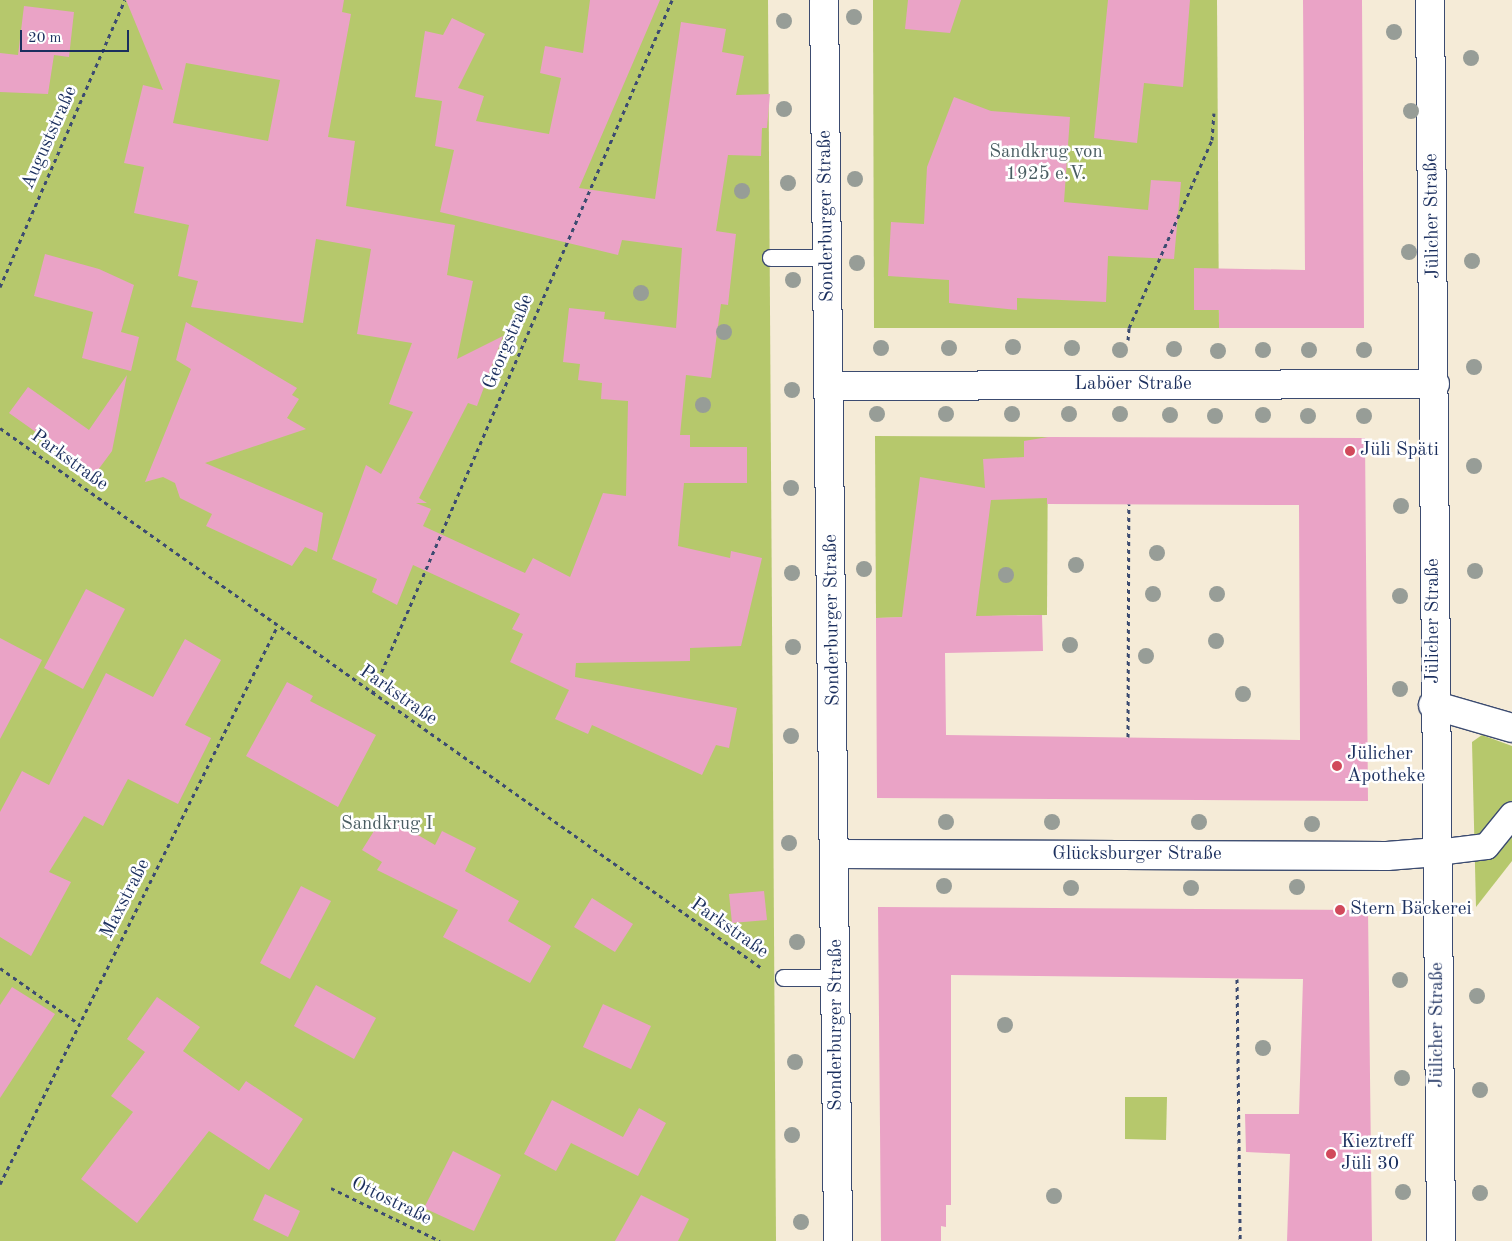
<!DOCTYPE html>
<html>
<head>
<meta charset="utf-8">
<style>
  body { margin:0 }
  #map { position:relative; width:1512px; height:1241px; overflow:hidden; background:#f5ebd7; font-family:"Old Standard TT",serif }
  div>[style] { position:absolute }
  .green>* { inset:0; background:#b6c86c }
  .building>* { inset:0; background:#eaa3c6 }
  .path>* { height:3px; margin-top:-1.5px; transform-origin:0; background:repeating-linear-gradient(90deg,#3c4b70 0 4px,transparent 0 8px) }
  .roads { filter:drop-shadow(1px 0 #3c4b70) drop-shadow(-1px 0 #3c4b70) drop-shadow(0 1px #3c4b70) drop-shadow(0 -1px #3c4b70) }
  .service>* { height:16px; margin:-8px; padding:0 8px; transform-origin:8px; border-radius:8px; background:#fff }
  .pedestrian>* { height:25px; margin:-12.5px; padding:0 12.5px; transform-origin:12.5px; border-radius:12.5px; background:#fff }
  .minor>* { height:28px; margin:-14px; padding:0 14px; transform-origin:14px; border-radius:14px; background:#fff }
  .trees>* { width:16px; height:16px; margin:-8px; border-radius:50%; background:#979d97 }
  .dots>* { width:14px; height:14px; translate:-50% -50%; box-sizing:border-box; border:2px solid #fff; border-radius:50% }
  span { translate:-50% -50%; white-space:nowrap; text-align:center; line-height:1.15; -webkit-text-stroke:5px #fff; paint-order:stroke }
  .street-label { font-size:19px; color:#1b2f5e }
  .park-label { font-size:19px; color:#4a5d62 }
  .poi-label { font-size:19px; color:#1b2f5e }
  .left { translate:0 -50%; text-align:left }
  .scale { position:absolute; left:20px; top:30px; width:109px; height:22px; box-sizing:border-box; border:2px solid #1b2f5e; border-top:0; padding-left:6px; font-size:15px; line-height:18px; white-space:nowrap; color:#1b2f5e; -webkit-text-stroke:4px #fff; paint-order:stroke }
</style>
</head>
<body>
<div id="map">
  <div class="green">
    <div style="clip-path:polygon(0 0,768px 0,776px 1241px,0 1241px)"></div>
    <div style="clip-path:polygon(873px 0,1217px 0,1219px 328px,874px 328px)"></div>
    <div style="clip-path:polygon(875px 436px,1048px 437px,1047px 615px,876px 618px)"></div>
    <div style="clip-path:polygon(1482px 735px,1512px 746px,1512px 861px,1476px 907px,1472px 742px)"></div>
    <div style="clip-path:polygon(1125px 1097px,1167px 1097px,1166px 1140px,1125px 1139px)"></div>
  </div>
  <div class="building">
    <div style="clip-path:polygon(evenodd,126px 0,344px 0,342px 12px,351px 14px,328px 137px,355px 141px,346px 206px,455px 225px,447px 275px,473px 281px,457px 359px,503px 336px,477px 406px,468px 403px,419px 498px,427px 503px,416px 503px,431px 509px,423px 526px,525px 573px,533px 558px,570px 577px,603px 493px,626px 496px,628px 401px,601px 399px,602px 383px,578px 380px,580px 364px,563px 362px,569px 308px,605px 312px,604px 319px,676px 328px,682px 248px,622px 240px,618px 255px,440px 212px,454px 150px,435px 146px,442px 101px,415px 97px,425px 31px,443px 35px,452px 18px,485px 34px,458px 88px,484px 96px,476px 121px,549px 134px,561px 78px,540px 73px,545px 46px,583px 53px,590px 0,660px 0,579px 188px,655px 199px,681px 22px,726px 29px,722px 52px,744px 56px,736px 95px,770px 94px,767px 128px,762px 128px,761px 156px,728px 155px,716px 231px,736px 234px,728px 305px,721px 304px,711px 378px,686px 375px,680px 435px,690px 435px,690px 447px,747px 447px,747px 483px,684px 483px,678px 546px,730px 558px,731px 551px,762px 558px,741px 646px,690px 648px,690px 661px,576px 663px,575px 677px,737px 708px,729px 748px,716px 745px,702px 775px,592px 725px,588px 734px,555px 719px,569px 690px,510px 662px,523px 634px,512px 629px,520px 614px,413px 565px,397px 605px,372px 592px,377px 579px,332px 559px,366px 465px,381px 474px,413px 412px,389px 404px,412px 343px,357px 334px,371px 249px,316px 239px,303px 323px,191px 307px,198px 281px,178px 276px,189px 225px,134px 213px,144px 167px,124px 163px,143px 85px,163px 90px,126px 0,186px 63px,280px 80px,268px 141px,173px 123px,186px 63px)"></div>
    <div style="clip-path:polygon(908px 0,961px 0,950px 33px,905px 29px)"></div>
    <div style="clip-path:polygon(1108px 0,1190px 0,1183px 87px,1144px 83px,1137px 143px,1094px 138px)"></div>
    <div style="clip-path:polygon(1303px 0,1362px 0,1364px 328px,1219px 328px,1219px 310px,1194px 310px,1194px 268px,1305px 270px)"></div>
    <div style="clip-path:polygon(24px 6px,74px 12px,69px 57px,54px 55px,48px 94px,0 92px,0 53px,18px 55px)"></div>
    <div style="clip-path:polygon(954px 97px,991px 111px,1070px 117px,1064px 202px,1148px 210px,1151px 180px,1181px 182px,1174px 259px,1108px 256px,1106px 302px,1017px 298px,1017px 310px,949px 303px,949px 280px,888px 276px,891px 222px,924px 224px,927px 167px)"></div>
    <div style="clip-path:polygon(45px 254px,99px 269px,134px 285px,121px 332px,139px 337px,131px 371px,82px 358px,93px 312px,34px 296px)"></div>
    <div style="clip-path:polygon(186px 322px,297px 388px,292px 395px,299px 399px,287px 418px,306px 429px,205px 463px,323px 513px,317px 552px,305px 547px,292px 566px,206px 526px,212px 514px,180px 498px,175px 483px,163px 477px,145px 482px,191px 369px,176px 360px)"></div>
    <div style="clip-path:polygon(127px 375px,112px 451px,95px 474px,9px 413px,28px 387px,89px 430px)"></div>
    <div style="clip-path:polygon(evenodd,1048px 437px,1365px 438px,1368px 801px,877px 798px,876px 618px,902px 617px,920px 477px,985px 488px,983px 459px,1024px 457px,1024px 441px,1048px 437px,1047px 498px,1047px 504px,1299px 505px,1300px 740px,946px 735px,945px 653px,1043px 651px,1042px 615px,976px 616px,991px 500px,1047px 498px)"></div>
    <div style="clip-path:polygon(86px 589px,125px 609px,83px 689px,44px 668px)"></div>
    <div style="clip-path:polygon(0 638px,42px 660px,0 739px)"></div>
    <div style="clip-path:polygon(185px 639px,221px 660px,185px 725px,211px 738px,178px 804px,128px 779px,103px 826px,84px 816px,49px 872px,71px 882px,31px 956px,0 937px,0 812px,22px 771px,49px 785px,106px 673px,153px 697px)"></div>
    <div style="clip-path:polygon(287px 682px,313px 696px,310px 701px,376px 735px,338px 807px,246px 756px)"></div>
    <div style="clip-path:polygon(384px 815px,435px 845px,442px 831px,476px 848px,465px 871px,519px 901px,508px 921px,551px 946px,530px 983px,443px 937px,458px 910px,377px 870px,382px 862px,362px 850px)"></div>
    <div style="clip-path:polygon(301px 886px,331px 901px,290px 979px,260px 963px)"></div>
    <div style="clip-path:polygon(764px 891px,767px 920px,732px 923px,729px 894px)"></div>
    <div style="clip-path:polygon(592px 898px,633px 924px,615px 952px,574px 927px)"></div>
    <div style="clip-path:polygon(878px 907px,1368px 910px,1372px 1241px,1287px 1241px,1290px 1154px,1246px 1152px,1245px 1114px,1299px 1114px,1303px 979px,951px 975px,951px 1205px,946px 1205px,946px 1227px,941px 1226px,941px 1241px,881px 1241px)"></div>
    <div style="clip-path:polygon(316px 985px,376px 1018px,354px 1059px,294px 1026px)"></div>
    <div style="clip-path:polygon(12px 987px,55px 1014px,0 1098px,0 1005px)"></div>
    <div style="clip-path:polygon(157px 997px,200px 1027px,183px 1051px,239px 1091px,246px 1081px,303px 1119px,269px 1170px,209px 1131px,137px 1223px,81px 1179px,133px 1112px,111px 1096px,145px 1052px,127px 1039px)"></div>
    <div style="clip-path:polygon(603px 1004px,651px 1026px,631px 1069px,583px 1047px)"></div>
    <div style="clip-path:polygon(552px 1100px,623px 1137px,639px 1108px,666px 1123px,638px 1176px,571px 1143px,556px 1171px,524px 1154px)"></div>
    <div style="clip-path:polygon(453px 1151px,501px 1175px,474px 1231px,424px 1208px)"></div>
    <div style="clip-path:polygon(265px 1194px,300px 1211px,288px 1237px,253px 1220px)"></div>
    <div style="clip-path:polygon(641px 1195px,689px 1219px,678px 1241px,615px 1241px)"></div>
  </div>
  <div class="path">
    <div style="left:0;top:287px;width:313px;rotate:-66.5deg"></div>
    <div style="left:1128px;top:340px;width:12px;rotate:-85deg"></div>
    <div style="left:1129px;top:328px;width:206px;rotate:-66.2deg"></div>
    <div style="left:1212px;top:140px;width:27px;rotate:-86deg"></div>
    <div style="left:0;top:428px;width:932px;rotate:35.34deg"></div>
    <div style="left:372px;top:694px;width:756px;rotate:-66.62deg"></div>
    <div style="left:1128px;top:737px;width:233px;rotate:-89.8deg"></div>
    <div style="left:0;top:968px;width:97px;rotate:35.3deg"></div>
    <div style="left:1237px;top:979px;width:262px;rotate:89.3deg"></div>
    <div style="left:0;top:1184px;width:622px;rotate:-63.56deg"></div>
    <div style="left:331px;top:1188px;width:121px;rotate:25.9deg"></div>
  </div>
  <div class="roads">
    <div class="service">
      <div style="left:771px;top:258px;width:57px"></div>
      <div style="left:784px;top:978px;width:52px"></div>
    </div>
    <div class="pedestrian">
      <div style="left:1437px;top:852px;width:49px;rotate:-7deg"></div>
      <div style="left:1486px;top:846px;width:41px;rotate:-50.9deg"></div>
    </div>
    <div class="minor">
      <div style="left:824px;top:0;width:1241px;rotate:89.35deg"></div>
      <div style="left:1430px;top:0;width:1241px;rotate:89.49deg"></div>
      <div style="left:831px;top:386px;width:604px;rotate:-0.19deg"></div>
      <div style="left:1433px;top:705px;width:82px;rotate:16.2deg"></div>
      <div style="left:836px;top:854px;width:551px;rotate:0.21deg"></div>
      <div style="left:1387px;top:856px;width:50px;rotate:-4.6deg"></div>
    </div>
  </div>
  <div class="trees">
    <div style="left:854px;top:17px"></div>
    <div style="left:784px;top:21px"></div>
    <div style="left:1394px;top:32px"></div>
    <div style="left:1471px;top:58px"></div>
    <div style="left:784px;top:109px"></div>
    <div style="left:1411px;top:111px"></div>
    <div style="left:855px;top:179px"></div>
    <div style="left:788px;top:183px"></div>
    <div style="left:742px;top:191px"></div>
    <div style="left:1409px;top:252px"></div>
    <div style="left:1472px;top:261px"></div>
    <div style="left:857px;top:263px"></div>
    <div style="left:793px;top:280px"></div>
    <div style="left:641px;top:293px"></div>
    <div style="left:724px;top:332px"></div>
    <div style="left:1013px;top:347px"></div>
    <div style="left:881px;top:348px"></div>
    <div style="left:949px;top:348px"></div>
    <div style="left:1072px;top:348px"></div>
    <div style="left:1174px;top:349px"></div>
    <div style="left:1120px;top:350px"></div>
    <div style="left:1263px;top:350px"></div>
    <div style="left:1309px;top:350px"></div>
    <div style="left:1364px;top:350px"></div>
    <div style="left:1218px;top:351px"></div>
    <div style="left:1474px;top:367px"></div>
    <div style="left:792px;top:390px"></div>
    <div style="left:703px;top:405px"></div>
    <div style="left:877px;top:414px"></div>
    <div style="left:946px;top:414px"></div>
    <div style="left:1012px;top:414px"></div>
    <div style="left:1069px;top:414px"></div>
    <div style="left:1120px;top:414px"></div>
    <div style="left:1170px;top:415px"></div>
    <div style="left:1263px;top:415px"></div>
    <div style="left:1215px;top:416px"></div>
    <div style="left:1308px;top:416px"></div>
    <div style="left:1364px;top:416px"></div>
    <div style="left:1474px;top:466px"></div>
    <div style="left:791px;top:488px"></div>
    <div style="left:1401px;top:506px"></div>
    <div style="left:1157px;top:553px"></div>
    <div style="left:1076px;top:565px"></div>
    <div style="left:864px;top:569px"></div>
    <div style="left:1475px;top:571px"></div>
    <div style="left:792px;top:573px"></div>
    <div style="left:1006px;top:575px"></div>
    <div style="left:1153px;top:594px"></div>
    <div style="left:1217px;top:594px"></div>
    <div style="left:1400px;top:596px"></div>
    <div style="left:1216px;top:641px"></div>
    <div style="left:1070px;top:645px"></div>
    <div style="left:793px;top:647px"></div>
    <div style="left:1146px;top:656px"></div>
    <div style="left:1400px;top:689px"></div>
    <div style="left:1243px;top:694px"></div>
    <div style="left:791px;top:736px"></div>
    <div style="left:946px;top:822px"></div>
    <div style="left:1052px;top:822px"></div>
    <div style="left:1199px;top:822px"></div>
    <div style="left:1312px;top:824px"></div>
    <div style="left:789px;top:843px"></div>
    <div style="left:944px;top:886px"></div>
    <div style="left:1297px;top:887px"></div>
    <div style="left:1071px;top:888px"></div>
    <div style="left:1191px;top:888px"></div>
    <div style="left:797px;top:942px"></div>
    <div style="left:1400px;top:980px"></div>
    <div style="left:1477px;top:996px"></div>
    <div style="left:1005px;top:1025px"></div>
    <div style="left:1263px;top:1048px"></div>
    <div style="left:795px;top:1062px"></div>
    <div style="left:1402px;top:1078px"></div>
    <div style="left:1480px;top:1090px"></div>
    <div style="left:792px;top:1135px"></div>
    <div style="left:1403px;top:1192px"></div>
    <div style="left:1480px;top:1193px"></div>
    <div style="left:1054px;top:1196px"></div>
    <div style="left:801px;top:1222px"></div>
  </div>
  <div class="dots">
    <div style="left:1350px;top:451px;background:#d1495b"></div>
    <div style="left:1337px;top:766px;background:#d1495b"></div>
    <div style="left:1340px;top:910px;background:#d1495b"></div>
    <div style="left:1331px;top:1154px;background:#d1495b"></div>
  </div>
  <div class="street-label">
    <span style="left:50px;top:138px;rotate:-66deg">Auguststraße</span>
    <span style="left:827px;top:216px;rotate:-91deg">Sonderburger Straße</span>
    <span style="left:1433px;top:216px;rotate:-91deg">Jülicher Straße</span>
    <span style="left:509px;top:342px;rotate:-67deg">Georgstraße</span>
    <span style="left:1133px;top:385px">Laböer Straße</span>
    <span style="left:69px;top:461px;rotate:36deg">Parkstraße</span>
    <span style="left:833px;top:620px;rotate:-91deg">Sonderburger Straße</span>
    <span style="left:1434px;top:621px;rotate:-90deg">Jülicher Straße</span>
    <span style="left:398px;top:696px;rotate:35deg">Parkstraße</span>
    <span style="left:1137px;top:855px">Glücksburger Straße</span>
    <span style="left:126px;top:899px;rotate:-63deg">Maxstraße</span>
    <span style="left:729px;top:929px;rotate:35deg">Parkstraße</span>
    <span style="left:837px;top:1025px;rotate:-90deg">Sonderburger Straße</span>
    <span style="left:1438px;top:1025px;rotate:-90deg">Jülicher Straße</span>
    <span style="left:391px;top:1202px;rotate:26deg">Ottostraße</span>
  </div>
  <div class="park-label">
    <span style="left:1046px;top:164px">Sandkrug von<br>1925 e.V.</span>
    <span style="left:387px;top:825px">Sandkrug I</span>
  </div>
  <div class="poi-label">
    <span class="left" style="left:1360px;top:451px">Jüli Späti</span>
    <span class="left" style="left:1347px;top:766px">Jülicher<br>Apotheke</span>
    <span class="left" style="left:1350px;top:910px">Stern Bäckerei</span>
    <span class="left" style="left:1341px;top:1154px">Kieztreff<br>Jüli 30</span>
  </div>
  <div class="scale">20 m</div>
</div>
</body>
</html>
